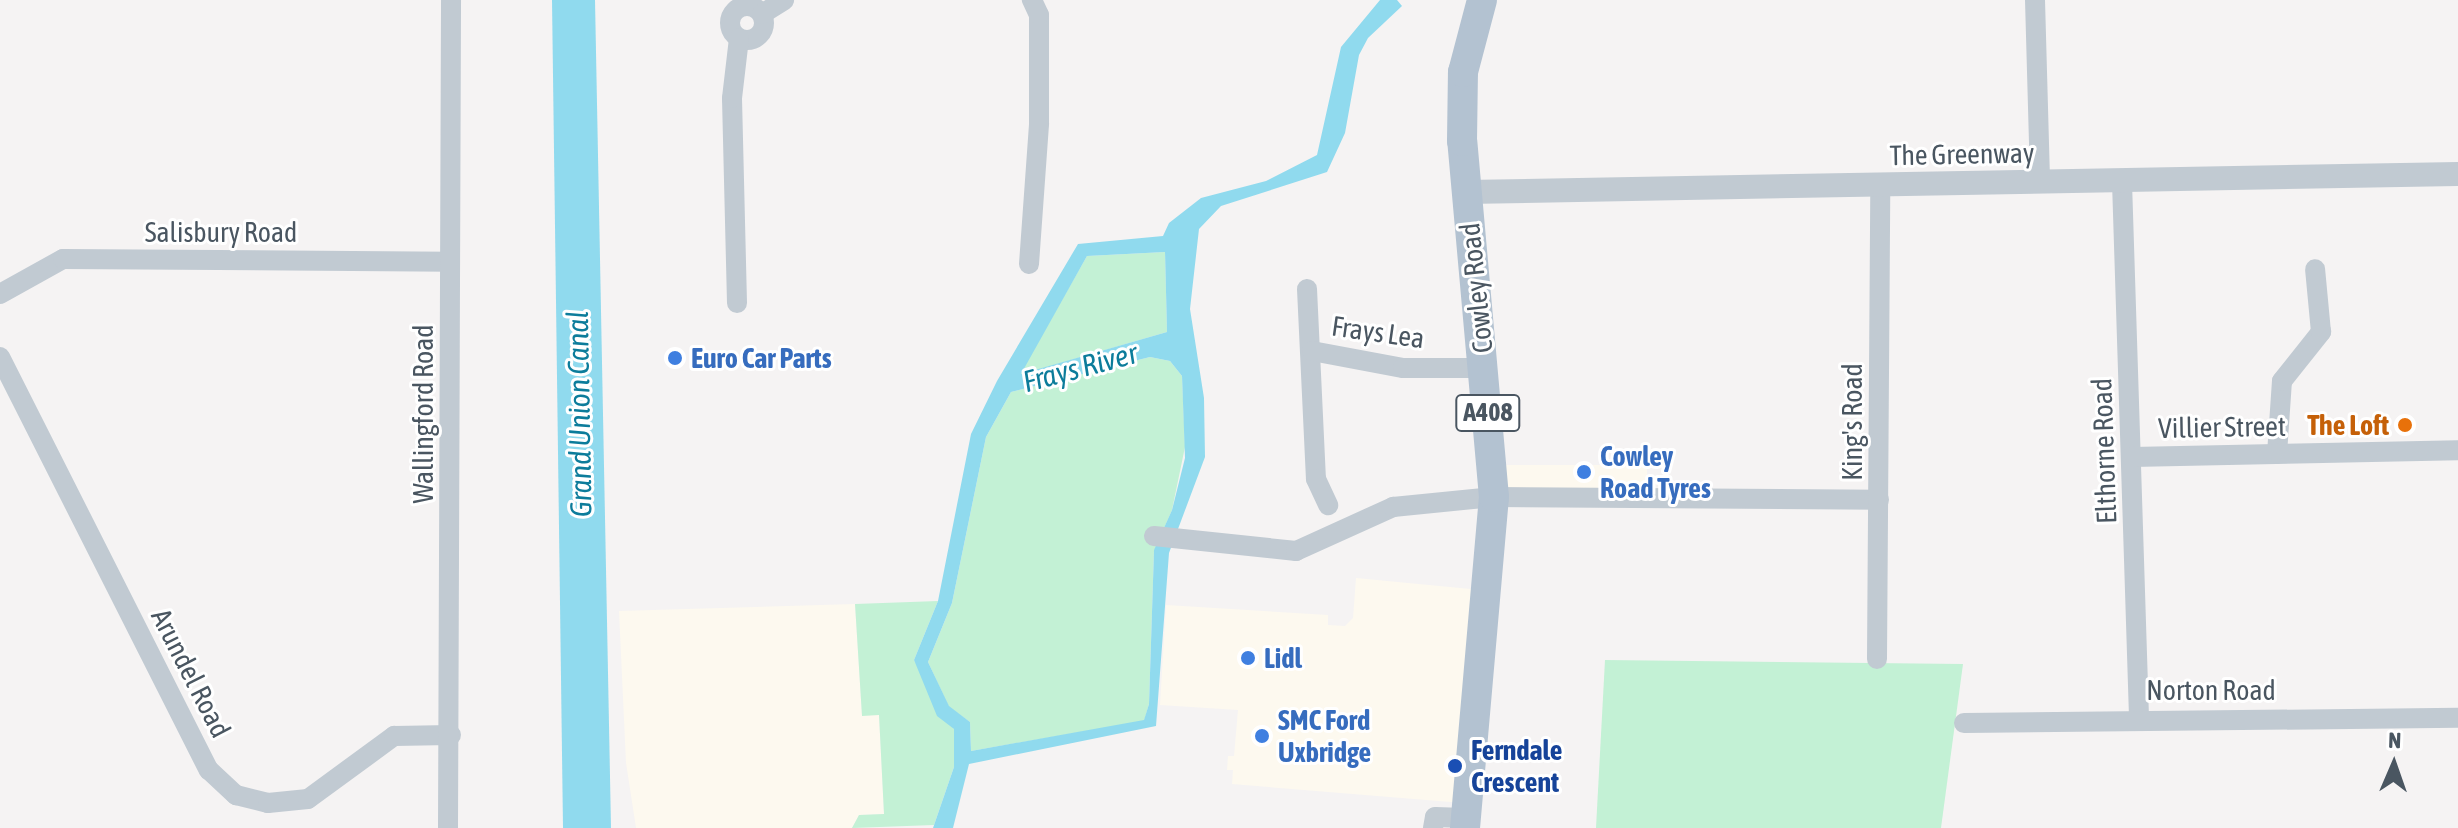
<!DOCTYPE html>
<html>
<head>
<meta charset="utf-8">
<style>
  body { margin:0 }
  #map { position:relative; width:2458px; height:828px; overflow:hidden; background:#f5f3f3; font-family:"Asap Condensed",sans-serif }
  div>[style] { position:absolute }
  .commercial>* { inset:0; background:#fdf9ef }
  .green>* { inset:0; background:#c3f1d5 }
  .water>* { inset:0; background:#90daee }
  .minor>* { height:20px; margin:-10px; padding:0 10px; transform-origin:10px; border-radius:10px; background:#c1cad2 }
  .minor>.ring { margin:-10px; padding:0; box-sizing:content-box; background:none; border:20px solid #c1cad2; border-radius:50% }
  .tertiary>* { height:24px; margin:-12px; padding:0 12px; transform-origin:12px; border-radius:12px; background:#c1cad2 }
  .primary>* { height:30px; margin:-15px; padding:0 15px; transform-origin:15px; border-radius:15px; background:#b3c2d1 }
  .dots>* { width:22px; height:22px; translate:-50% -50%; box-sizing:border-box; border:4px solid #fff; border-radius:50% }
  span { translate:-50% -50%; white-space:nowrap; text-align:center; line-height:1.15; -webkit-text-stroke:6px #fff; paint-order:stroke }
  .shield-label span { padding:2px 6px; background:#fff; border:2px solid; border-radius:6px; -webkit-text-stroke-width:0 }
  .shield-label { font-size:26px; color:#4a5661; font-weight:700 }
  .street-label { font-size:28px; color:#4a5661 }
  .shop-label { font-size:28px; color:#366cbe; font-weight:700 }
  .left { translate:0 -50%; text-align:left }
  .food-label { font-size:28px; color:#c56008; font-weight:700 }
  .right { translate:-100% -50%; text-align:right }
  .transit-label { font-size:28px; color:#164399; font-weight:700 }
  .water-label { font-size:30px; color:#0c7c9b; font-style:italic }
  .north { position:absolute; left:2354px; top:724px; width:80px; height:80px; -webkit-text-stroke:6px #fff; paint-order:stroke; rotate:2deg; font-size:22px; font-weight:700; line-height:32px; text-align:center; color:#4a5661 }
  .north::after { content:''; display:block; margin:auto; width:28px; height:36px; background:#4a5661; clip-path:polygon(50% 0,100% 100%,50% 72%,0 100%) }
</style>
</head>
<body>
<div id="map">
  <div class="commercial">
    <div style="clip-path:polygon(1494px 465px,1647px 465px,1647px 496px,1496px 495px)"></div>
    <div style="clip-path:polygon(1356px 578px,1481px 590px,1463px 803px,1232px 784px,1233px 770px,1227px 770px,1228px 756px,1234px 756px,1238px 710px,1160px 705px,1166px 605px,1328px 615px,1328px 625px,1345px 626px,1353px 618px)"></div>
    <div style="clip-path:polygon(855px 604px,862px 715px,879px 715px,884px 814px,859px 815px,852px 828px,636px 828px,626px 763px,619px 611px)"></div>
  </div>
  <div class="green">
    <div style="clip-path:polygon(1165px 252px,1167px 332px,1019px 375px,1087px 256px)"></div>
    <div style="clip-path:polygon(1150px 357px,1170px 361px,1182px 376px,1185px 447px,1172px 510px,1154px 551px,1149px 704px,1144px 721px,971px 751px,970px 722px,949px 707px,928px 662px,952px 603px,986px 437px,1011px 392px)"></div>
    <div style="clip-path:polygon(938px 601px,914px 660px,954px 729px,954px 767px,934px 825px,852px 828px,859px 815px,884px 814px,879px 715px,862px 716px,855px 604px)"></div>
    <div style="clip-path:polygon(1605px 660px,1963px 664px,1941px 828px,1596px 828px)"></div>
  </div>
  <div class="water">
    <div style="clip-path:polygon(552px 0,595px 0,611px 828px,563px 828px)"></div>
    <div style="clip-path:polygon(evenodd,1380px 0,1397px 0,1402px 6px,1368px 38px,1359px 55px,1345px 133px,1327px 172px,1221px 206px,1199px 229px,1190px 309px,1204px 398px,1205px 457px,1169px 553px,1156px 726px,969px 764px,953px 828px,933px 828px,954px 767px,954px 729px,937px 716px,914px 660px,938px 601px,971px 434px,997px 381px,1078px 244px,1163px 236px,1169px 223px,1201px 198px,1266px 181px,1317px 155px,1341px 47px,1380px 0,1165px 252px,1167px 332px,1021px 374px,1087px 256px,1165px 252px,1380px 0,1150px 357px,1170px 361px,1182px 376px,1185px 458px,1172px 510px,1154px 550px,1149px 704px,1144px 720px,971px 751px,970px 722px,949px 706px,928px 662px,952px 603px,986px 437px,1011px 392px,1150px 357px)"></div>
  </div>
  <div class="minor">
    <div style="left:2035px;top:0;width:183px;rotate:88.4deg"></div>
    <div class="ring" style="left:730px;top:6px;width:14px;height:14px"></div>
    <div style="left:762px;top:14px;width:26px;rotate:-32deg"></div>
    <div style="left:2122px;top:182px;width:536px;rotate:88.18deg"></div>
    <div style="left:1029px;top:264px;width:141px;rotate:-85.9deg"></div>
    <div style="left:1039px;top:123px;width:108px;rotate:-90deg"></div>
    <div style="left:1039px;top:15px;width:17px;rotate:-115deg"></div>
    <div style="left:1307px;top:289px;width:190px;rotate:87.3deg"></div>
    <div style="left:1316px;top:479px;width:29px;rotate:65deg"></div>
    <div style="left:0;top:294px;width:72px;rotate:-29.1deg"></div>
    <div style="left:63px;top:259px;width:387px;rotate:0.4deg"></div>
    <div style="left:737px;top:303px;width:205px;rotate:-91.4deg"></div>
    <div style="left:732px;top:98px;width:60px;rotate:-83.3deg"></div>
    <div style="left:1312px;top:351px;width:93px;rotate:10.6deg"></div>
    <div style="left:1403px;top:368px;width:81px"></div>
    <div style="left:0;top:357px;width:463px;rotate:63.2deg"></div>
    <div style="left:209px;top:770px;width:37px;rotate:43deg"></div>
    <div style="left:236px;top:795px;width:33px;rotate:14deg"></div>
    <div style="left:268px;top:803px;width:40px;rotate:-5.7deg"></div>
    <div style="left:308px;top:799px;width:107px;rotate:-36.2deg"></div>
    <div style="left:394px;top:736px;width:57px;rotate:-1deg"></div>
    <div style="left:2277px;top:454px;width:73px;rotate:-86.1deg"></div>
    <div style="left:2282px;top:381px;width:63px;rotate:-51.5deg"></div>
    <div style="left:2321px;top:332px;width:63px;rotate:-95.4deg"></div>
    <div style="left:2132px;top:457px;width:326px;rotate:-1.2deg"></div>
    <div style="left:1154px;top:536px;width:143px;rotate:6deg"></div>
    <div style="left:1296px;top:551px;width:107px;rotate:-24.4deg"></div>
    <div style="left:1393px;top:507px;width:101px;rotate:-5.7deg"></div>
    <div style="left:1494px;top:497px;width:385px;rotate:0.4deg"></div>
    <div style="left:1877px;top:659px;width:474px;rotate:-89.6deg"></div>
    <div style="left:1964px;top:723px;width:494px;rotate:-0.6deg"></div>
    <div style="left:448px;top:828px;width:828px;rotate:-89.79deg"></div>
    <div style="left:1433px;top:828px;width:11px;rotate:-80deg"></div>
    <div style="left:1435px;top:817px;width:30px;rotate:2deg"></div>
  </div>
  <div class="tertiary">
    <div style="left:1466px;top:192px;width:992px;rotate:-1.04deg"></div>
  </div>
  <div class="primary">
    <div style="left:1465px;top:828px;width:332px;rotate:-85deg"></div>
    <div style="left:1494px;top:497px;width:357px;rotate:-95.1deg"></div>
    <div style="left:1462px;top:141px;width:69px;rotate:-89.2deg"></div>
    <div style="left:1463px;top:72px;width:74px;rotate:-75.2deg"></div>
  </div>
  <div class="dots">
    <div style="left:675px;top:358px;background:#3f7fe0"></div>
    <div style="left:2405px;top:425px;background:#e8710a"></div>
    <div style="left:1584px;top:472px;background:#3f7fe0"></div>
    <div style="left:1248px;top:658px;background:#3f7fe0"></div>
    <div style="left:1262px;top:736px;background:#3f7fe0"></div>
    <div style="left:1455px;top:766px;background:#1a4fb4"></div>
  </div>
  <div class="shield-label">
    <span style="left:1488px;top:413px">A408</span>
  </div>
  <div class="street-label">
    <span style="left:1962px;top:154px;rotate:-1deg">The Greenway</span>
    <span style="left:221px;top:232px">Salisbury Road</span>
    <span style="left:1476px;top:288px;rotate:-96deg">Cowley Road</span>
    <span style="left:1378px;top:332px;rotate:8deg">Frays Lea</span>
    <span style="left:423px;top:414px;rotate:-90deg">Wallingford Road</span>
    <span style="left:1852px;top:422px;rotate:-90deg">King's Road</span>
    <span style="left:2222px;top:427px;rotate:-1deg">Villier Street</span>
    <span style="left:2104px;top:451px;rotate:-92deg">Elthorne Road</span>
    <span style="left:191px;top:673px;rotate:63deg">Arundel Road</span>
    <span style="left:2211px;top:690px">Norton Road</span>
  </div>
  <div class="shop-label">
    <span class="left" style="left:691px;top:358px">Euro Car Parts</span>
    <span class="left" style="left:1600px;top:472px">Cowley<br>Road Tyres</span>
    <span class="left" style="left:1264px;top:658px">Lidl</span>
    <span class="left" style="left:1278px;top:736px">SMC Ford<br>Uxbridge</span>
  </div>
  <div class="food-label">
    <span class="right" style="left:2389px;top:425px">The Loft</span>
  </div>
  <div class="transit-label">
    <span class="left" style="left:1471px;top:766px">Ferndale<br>Crescent</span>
  </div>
  <div class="water-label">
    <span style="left:1080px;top:367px;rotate:-15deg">Frays River</span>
    <span style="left:579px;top:414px;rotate:-91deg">Grand Union Canal</span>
  </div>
  <div class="north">N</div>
</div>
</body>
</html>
